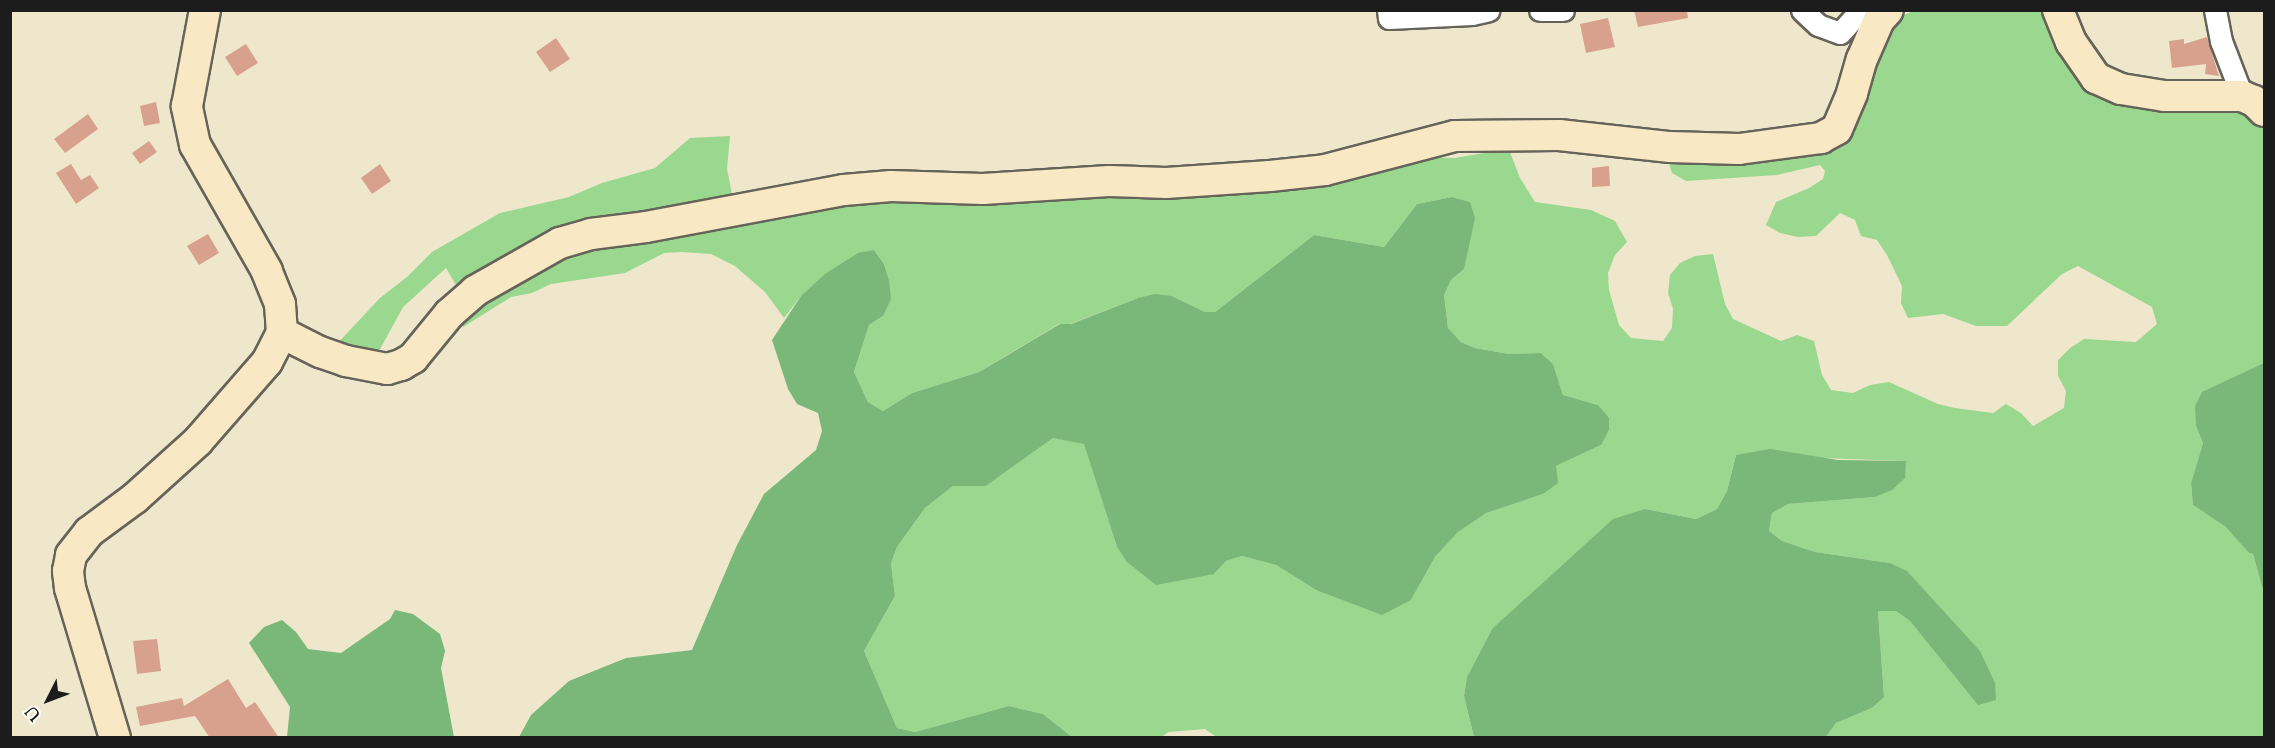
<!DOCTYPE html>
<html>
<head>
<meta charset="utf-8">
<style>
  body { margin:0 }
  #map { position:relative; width:2275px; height:748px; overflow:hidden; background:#efe7cc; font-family:"Sorts Mill Goudy",serif }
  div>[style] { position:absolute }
  .green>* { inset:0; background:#99d88e }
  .forest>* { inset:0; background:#7ab879 }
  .building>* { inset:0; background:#d8a18e }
  .roads { filter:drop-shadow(2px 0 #66635a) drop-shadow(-2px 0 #66635a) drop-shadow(0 2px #66635a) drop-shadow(0 -2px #66635a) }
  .street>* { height:21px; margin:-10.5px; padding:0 10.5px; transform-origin:10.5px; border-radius:10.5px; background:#fff }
  .secondary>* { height:30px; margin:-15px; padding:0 15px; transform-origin:15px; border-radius:15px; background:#f8e8c3 }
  span { translate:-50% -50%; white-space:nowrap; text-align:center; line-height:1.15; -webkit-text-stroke:4.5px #fdfcf7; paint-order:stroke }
  .frame { position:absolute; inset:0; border:12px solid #1c1c1c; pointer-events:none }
  .north { position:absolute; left:18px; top:670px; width:60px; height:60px; -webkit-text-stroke:4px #fdfcf7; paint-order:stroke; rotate:228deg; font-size:16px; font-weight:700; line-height:24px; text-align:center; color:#1c1c1c }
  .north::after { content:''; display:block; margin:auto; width:21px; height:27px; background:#1c1c1c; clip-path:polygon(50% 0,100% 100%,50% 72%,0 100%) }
</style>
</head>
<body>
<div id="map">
  <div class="green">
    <div style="clip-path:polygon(1916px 10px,2044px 11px,2076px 64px,2242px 107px,2264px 122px,2264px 363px,2196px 426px,2203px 443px,2191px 483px,2193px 505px,2227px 527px,2249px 553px,2253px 554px,2264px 594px,2264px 737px,1826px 737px,1836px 723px,1872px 708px,1884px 697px,1878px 611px,1896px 611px,1910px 621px,1978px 704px,1890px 563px,1815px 552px,1782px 541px,1769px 531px,1772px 513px,1788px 504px,1875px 497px,1906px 461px,1736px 455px,1727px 491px,1717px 509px,1696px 519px,1645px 509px,1492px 629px,1467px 677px,1464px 696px,1474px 737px,1218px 738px,1205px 729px,1169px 732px,1161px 737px,1072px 737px,1043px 714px,1009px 706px,915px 732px,897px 728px,864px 651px,895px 596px,891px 563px,897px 547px,925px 508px,953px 486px,986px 486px,1053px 438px,1084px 443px,1117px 547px,1214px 574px,1226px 561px,1242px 556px,1276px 565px,1316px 590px,1411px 600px,1435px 557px,1458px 532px,1485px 513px,1543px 494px,1556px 466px,1601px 445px,1598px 405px,1563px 395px,1553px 364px,1541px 353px,1509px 354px,1475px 348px,1461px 342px,1448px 328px,1444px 295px,1451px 280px,1464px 269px,1470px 202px,1452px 197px,1417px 204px,1384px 247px,1314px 235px,1215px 312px,1205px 312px,1172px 296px,1138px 298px,1070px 324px,1059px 324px,979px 372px,912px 393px,883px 411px,868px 402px,854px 372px,869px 325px,883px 316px,889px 280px,884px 264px,874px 250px,801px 296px,784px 318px,765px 292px,735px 266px,711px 254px,681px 252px,664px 253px,625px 273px,551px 284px,532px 293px,511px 297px,463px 327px,457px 315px,467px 304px,446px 268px,403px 307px,378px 353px,335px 346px,380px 298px,407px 277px,432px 252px,500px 213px,569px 197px,602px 183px,655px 168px,690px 138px,730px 136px,727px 169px,732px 194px,749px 217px,881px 195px,1353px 179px,1383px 165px,1413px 157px,1455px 158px,1501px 150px,1510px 152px,1520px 178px,1535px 202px,1591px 210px,1615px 221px,1627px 242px,1615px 255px,1608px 273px,1609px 290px,1619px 325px,1631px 338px,1663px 341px,1672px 328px,1673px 309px,1668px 293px,1670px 275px,1680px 263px,1695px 256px,1713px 254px,1725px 304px,1733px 319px,1781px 341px,1797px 335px,1814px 341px,1822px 375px,1831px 390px,1853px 393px,1870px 385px,1889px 382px,1938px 404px,1955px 408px,1993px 413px,2006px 404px,2021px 413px,2033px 426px,2064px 408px,2066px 391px,2058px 376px,2058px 360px,2070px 348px,2084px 339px,2136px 342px,2157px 324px,2152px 307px,2078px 266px,2062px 274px,2007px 326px,1976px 326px,1943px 314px,1908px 318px,1901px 303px,1902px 286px,1887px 255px,1877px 240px,1861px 236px,1855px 220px,1840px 213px,1816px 236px,1798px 237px,1780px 233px,1766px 225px,1776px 202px,1809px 188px,1823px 179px,1825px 171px,1820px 165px,1777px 175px,1686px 181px,1672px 173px,1666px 154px,1833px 139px,1888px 30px,1899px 17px)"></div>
  </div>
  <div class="forest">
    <div style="clip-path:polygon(1452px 197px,1470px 202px,1475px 218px,1464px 269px,1451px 280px,1444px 295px,1448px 328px,1461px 342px,1475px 348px,1509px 354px,1541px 353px,1553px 364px,1563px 395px,1598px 405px,1609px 418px,1609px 430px,1601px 445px,1556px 466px,1558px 483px,1543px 494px,1486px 513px,1458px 532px,1435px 557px,1411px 600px,1382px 615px,1316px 590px,1276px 565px,1242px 556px,1226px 561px,1214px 574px,1156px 585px,1127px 562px,1117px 547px,1084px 444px,1053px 438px,986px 486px,953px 486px,925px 508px,897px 547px,891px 563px,895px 596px,864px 651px,897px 728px,915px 732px,1009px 706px,1043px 714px,1072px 737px,519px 737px,531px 715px,569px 681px,626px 658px,692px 650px,737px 545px,764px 494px,816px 450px,822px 431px,818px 413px,797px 404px,788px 389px,772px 340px,801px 296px,825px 274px,858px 253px,874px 250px,884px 264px,889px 280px,891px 299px,883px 316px,869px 325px,854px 372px,868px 402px,883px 411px,912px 393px,979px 372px,1060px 324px,1071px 324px,1138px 298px,1155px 294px,1172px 296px,1205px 312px,1215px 312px,1314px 235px,1384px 247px,1417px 204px)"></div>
    <div style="clip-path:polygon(2264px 363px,2264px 594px,2253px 554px,2249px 553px,2226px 527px,2193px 505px,2191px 483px,2203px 443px,2196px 426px,2195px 406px,2202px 392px)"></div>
    <div style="clip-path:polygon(1770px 449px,1838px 460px,1906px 461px,1905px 478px,1892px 490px,1875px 497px,1788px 504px,1772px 513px,1769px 531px,1782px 541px,1815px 552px,1890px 563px,1907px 571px,1980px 651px,1995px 683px,1996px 700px,1978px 705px,1910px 621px,1896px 611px,1878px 611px,1884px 697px,1872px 708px,1836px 723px,1826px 737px,1474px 737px,1464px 696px,1467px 677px,1492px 629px,1613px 519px,1645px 509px,1696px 519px,1717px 509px,1727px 491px,1736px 455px)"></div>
    <div style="clip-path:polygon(395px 610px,413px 614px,440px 634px,445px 651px,441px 668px,454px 737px,287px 737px,290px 707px,249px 643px,264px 627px,282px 620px,296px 632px,308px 649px,341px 653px,390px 619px)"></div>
  </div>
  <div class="building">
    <div style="clip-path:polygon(1634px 10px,1687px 10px,1688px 18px,1638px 27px)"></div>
    <div style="clip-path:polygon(1608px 18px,1615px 47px,1586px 53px,1580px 24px)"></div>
    <div style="clip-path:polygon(2207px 37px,2219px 76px,2205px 74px,2206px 64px,2172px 68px,2169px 41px,2184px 39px,2184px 44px)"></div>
    <div style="clip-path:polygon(556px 38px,570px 59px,550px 72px,536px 52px)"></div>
    <div style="clip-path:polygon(246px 44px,258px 63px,237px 76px,225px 57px)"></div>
    <div style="clip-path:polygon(156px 102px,160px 123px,144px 126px,140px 106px)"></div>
    <div style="clip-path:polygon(88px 114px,98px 129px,65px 153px,54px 139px)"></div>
    <div style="clip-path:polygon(149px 141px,157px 152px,140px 164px,132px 153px)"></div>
    <div style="clip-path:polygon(71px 164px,81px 180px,90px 175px,99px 188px,76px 204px,56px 173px)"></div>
    <div style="clip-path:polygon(380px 164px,391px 181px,372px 194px,361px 178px)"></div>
    <div style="clip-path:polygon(1609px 166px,1610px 186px,1592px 187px,1592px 168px)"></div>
    <div style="clip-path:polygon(208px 234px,219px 253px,199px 265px,187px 246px)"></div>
    <div style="clip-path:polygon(157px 639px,161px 671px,137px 674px,133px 641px)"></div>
    <div style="clip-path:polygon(228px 679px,246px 708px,255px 702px,279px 738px,210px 738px,195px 716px,140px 726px,136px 707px,182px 698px,184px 706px)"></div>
  </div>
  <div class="roads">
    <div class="street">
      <div style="left:1388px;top:10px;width:8px;rotate:83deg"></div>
      <div style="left:1389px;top:18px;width:83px;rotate:-2.8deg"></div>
      <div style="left:1472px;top:14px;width:17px;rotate:-13deg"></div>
      <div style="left:1540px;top:10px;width:23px"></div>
      <div style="left:1802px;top:10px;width:22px;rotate:43deg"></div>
      <div style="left:1818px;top:25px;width:23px;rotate:20deg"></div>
      <div style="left:1840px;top:33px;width:31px;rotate:-48deg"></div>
      <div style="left:2215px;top:10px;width:32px;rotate:79deg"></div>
      <div style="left:2221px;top:41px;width:59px;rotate:69.1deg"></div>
    </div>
    <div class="secondary">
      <div style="left:2058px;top:10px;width:35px;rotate:68deg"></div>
      <div style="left:2071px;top:42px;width:44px;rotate:55.2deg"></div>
      <div style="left:2096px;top:78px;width:27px;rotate:24deg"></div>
      <div style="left:2121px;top:89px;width:44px;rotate:9.2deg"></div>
      <div style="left:2164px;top:96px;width:78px"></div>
      <div style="left:2242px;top:96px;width:13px;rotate:23deg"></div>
      <div style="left:2254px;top:101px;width:14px;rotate:45deg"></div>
      <div style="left:282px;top:333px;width:42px;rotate:26.6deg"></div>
      <div style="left:320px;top:352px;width:28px;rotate:19deg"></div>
      <div style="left:346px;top:361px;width:42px;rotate:11deg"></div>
      <div style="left:387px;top:369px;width:15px;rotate:-16deg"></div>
      <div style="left:401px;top:365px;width:14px;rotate:-30deg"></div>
      <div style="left:413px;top:358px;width:57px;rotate:-50.7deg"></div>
      <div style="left:449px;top:314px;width:35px;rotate:-41deg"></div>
      <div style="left:475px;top:291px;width:98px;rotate:-29.5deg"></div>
      <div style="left:560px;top:243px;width:32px;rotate:-16deg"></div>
      <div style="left:591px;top:234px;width:55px;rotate:-7.3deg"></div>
      <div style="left:646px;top:227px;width:201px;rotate:-10.6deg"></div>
      <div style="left:844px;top:190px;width:47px;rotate:-4.9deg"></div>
      <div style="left:891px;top:186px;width:92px;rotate:1.9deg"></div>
      <div style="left:983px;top:189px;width:126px;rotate:-3.6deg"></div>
      <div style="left:1109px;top:181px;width:57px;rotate:2deg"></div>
      <div style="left:1166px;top:183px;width:104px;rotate:-3.9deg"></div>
      <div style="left:1270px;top:176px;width:55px;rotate:-6.2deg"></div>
      <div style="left:1325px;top:170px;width:134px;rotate:-14.7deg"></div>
      <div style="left:1455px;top:136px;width:104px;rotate:-0.6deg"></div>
      <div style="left:1559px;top:135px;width:112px;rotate:6.2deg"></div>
      <div style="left:1670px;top:147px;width:69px;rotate:1.7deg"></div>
      <div style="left:1739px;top:149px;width:83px;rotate:-7.6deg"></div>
      <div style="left:1821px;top:138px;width:18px;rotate:-29deg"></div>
      <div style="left:1837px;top:129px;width:39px;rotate:-67deg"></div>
      <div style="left:1852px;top:93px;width:35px;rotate:-74deg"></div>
      <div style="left:1862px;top:59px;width:43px;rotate:-66.4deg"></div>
      <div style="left:1879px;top:20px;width:13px;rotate:-48deg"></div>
      <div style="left:115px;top:738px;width:157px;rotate:-106.7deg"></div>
      <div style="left:70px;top:588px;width:17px;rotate:-97deg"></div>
      <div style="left:68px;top:571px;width:16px;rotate:-79deg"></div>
      <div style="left:71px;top:555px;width:29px;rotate:-52deg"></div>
      <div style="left:89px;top:532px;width:57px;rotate:-36.5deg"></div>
      <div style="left:135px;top:498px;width:85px;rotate:-42.1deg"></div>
      <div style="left:198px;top:441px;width:105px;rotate:-48.9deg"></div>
      <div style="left:267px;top:362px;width:33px;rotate:-63deg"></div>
      <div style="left:282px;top:333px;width:29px;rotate:-94deg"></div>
      <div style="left:280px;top:304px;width:35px;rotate:-112deg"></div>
      <div style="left:267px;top:271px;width:145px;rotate:-119.7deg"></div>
      <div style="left:195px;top:145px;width:40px;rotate:-102deg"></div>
      <div style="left:187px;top:106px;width:98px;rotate:-79.4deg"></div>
    </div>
  </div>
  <div class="frame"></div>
  <div class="north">U</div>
</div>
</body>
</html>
